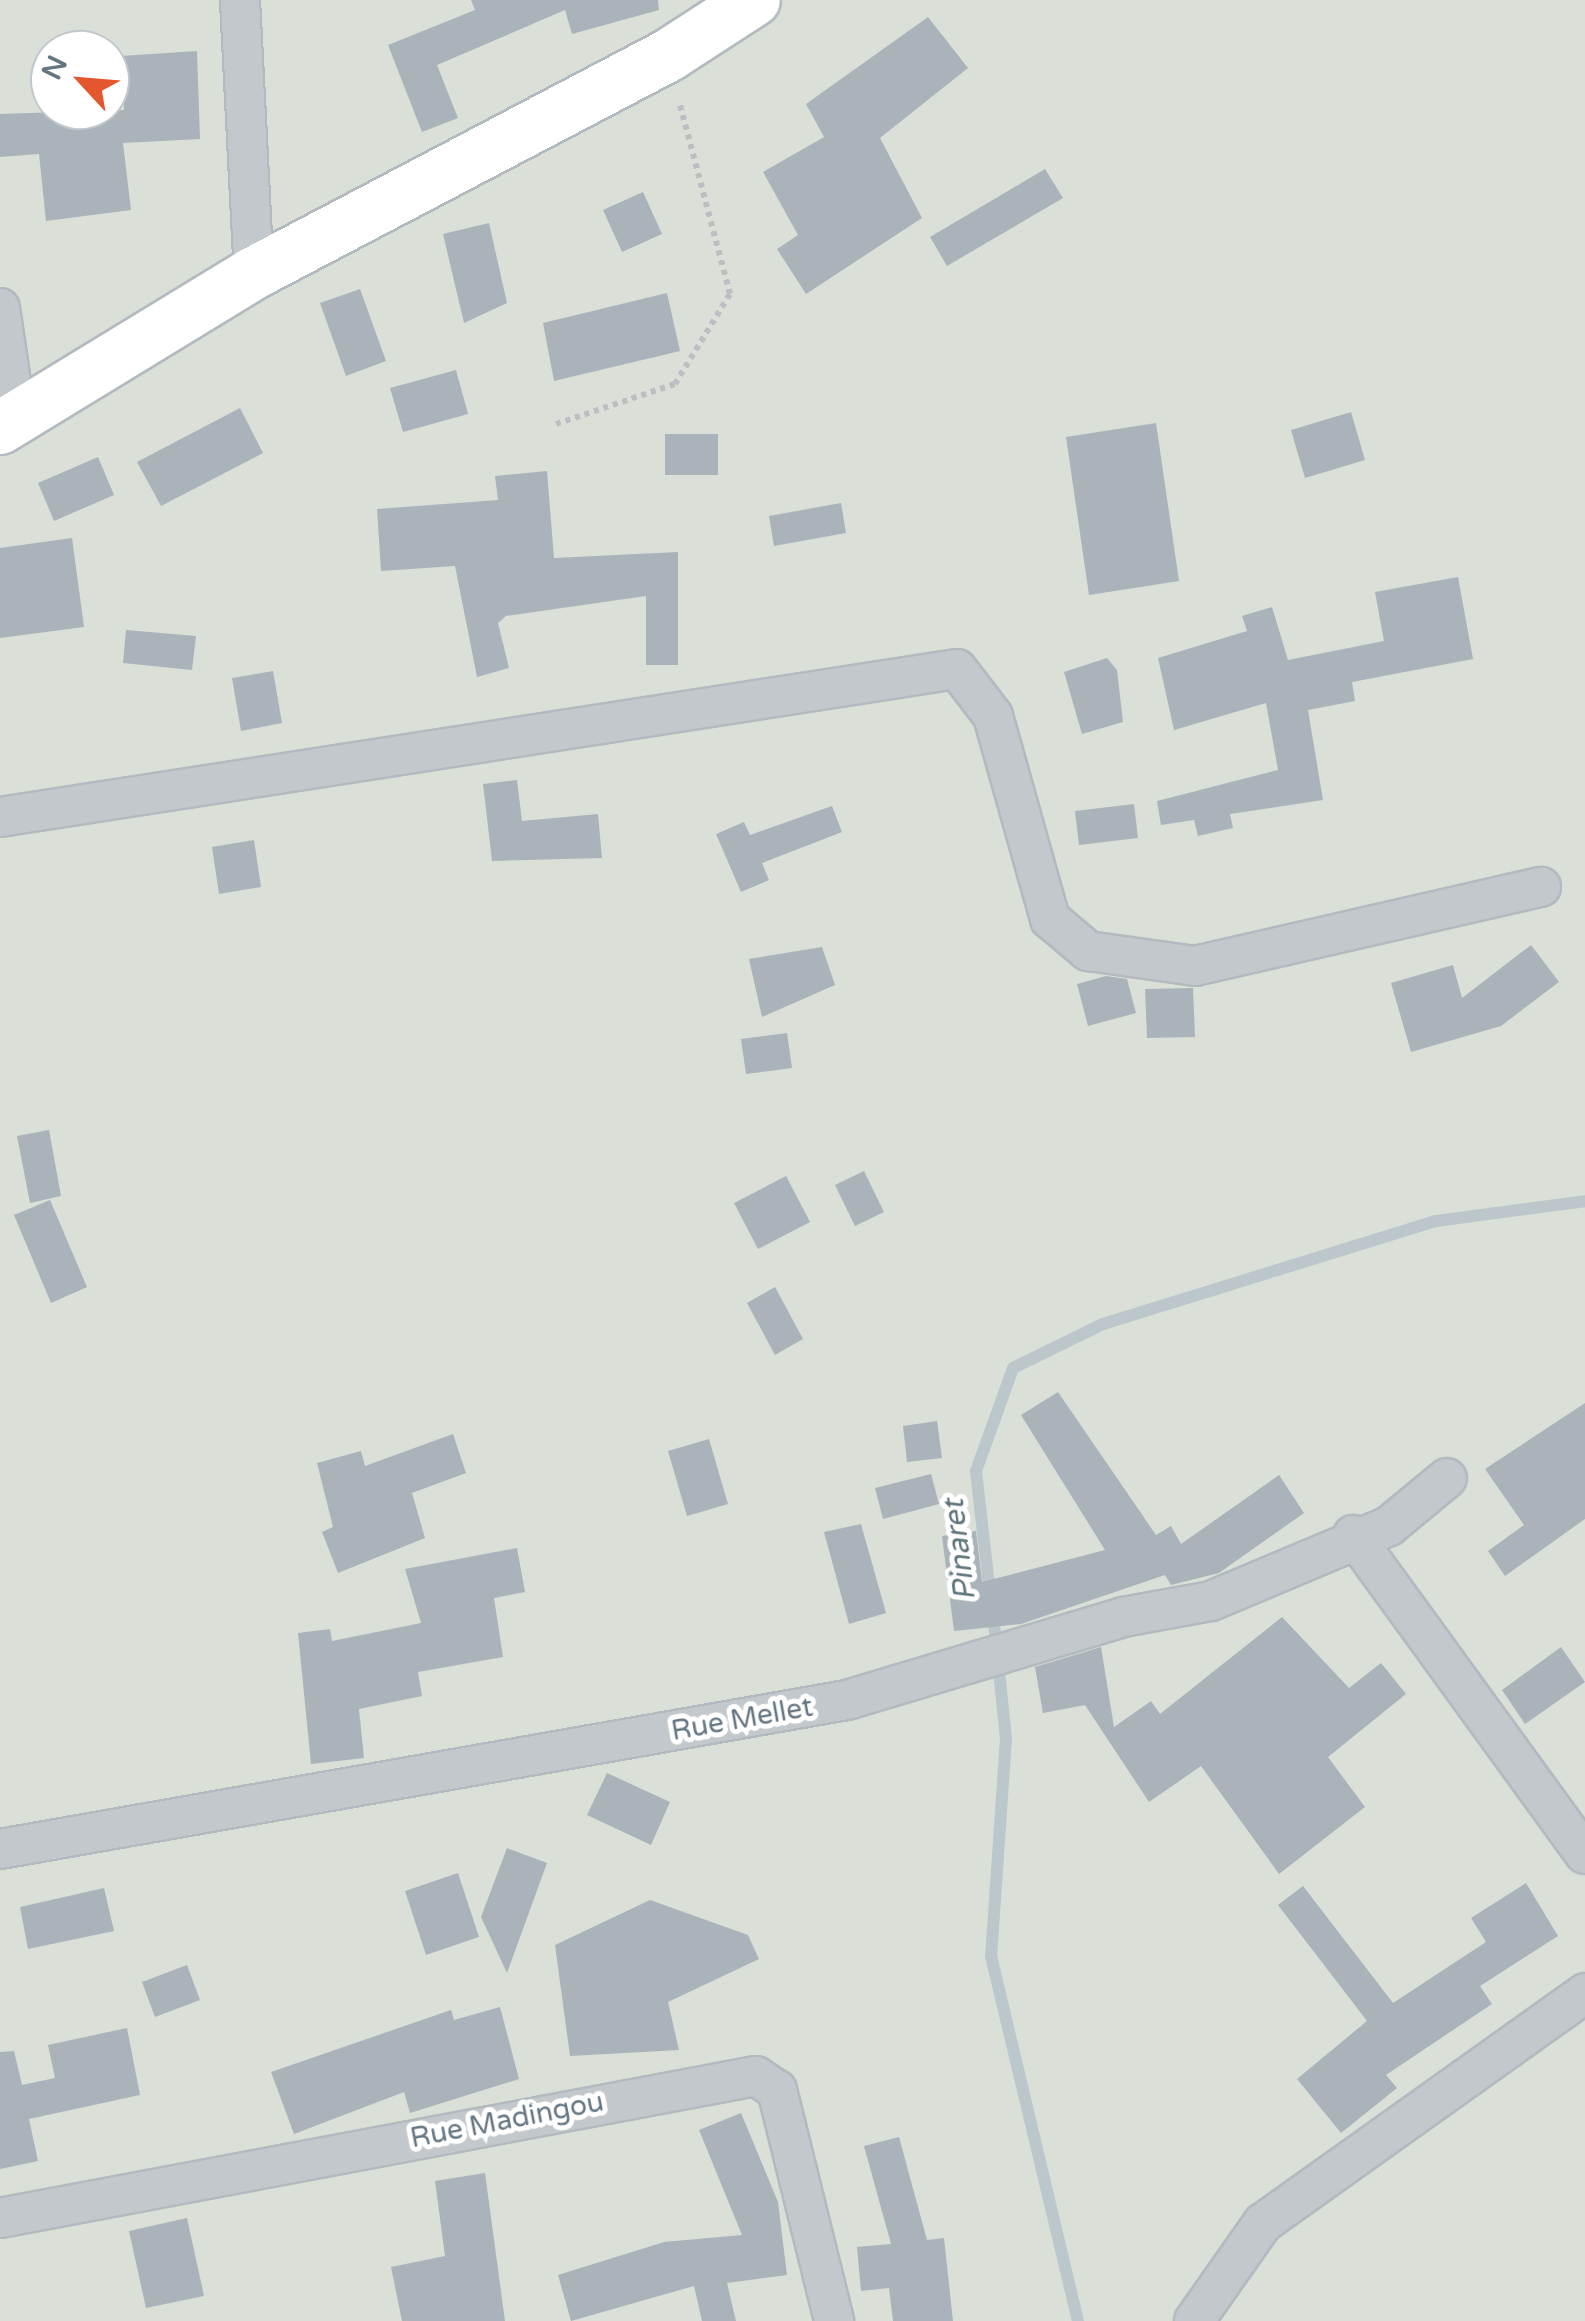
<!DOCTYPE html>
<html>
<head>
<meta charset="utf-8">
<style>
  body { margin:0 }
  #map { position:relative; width:1585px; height:2321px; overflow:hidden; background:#fafaf8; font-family:"Varela Round",sans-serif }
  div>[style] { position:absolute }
  .green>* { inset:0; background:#dadfd7 }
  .stream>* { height:12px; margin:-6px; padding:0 6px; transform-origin:6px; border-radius:6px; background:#bbc7cb }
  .building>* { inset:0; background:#aab3b9 }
  .path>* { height:6px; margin-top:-3px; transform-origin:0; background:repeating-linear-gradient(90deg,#bbbfc2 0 5px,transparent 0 10px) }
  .roads { filter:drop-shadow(2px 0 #b3babf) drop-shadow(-2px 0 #b3babf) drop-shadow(0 2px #b3babf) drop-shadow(0 -2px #b3babf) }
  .minor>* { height:38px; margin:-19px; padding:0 19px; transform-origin:19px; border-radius:19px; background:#c3c8cc }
  .secondary>* { height:52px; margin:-26px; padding:0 26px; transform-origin:26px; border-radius:26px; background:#fff }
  span { translate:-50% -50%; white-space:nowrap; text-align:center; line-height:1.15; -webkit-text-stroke:10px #fff; paint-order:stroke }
  .street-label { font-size:28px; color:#657683 }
  .water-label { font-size:30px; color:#60757c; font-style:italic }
  .north { position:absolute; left:30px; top:30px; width:100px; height:100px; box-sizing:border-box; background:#fff; border:2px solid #c1c8cd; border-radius:50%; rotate:296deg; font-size:28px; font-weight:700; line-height:40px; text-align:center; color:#657683 }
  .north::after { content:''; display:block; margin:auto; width:35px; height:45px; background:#e4572e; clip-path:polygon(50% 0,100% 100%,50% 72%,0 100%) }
</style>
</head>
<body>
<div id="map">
  <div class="green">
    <div style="clip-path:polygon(evenodd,0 0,1585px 0,1585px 2321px,0 2321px,0 0,50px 50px,110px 50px,110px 110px,50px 110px,50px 50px)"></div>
  </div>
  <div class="stream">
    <div style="left:990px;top:1594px;width:124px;rotate:-96.5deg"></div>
    <div style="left:976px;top:1471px;width:109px;rotate:-70.2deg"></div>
    <div style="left:1013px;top:1368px;width:100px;rotate:-26.1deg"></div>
    <div style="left:1103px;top:1324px;width:349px;rotate:-17.2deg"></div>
    <div style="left:1436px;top:1221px;width:150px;rotate:-7.6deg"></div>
    <div style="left:993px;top:1613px;width:126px;rotate:84.1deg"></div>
    <div style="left:1006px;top:1738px;width:219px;rotate:93.9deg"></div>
    <div style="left:991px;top:1956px;width:375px;rotate:76.6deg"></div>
  </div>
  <div class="building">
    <div style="clip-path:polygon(471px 0,658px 0,659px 10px,572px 34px,565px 10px,437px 65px,458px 118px,422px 132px,388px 45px,475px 10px)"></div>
    <div style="clip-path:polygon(928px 17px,968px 68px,880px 138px,922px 218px,806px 294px,777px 249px,798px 235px,763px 172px,824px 137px,806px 104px)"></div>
    <div style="clip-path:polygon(197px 51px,200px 139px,123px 143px,131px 210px,46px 221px,39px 154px,0 157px,0 114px,124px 110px,121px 56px)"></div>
    <div style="clip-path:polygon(1045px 169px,1063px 198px,947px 266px,930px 237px)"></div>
    <div style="clip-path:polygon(643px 192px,662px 234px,622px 252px,603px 210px)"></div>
    <div style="clip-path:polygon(489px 223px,507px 303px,464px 323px,443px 234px)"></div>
    <div style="clip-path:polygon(360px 289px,386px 361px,346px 376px,320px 303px)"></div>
    <div style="clip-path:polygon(667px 293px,680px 351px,554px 381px,543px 323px)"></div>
    <div style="clip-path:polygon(456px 370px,468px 414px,403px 432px,390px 388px)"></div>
    <div style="clip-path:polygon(240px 408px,263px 453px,161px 506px,137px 462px)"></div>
    <div style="clip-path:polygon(1351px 412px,1365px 460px,1305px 478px,1291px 430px)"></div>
    <div style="clip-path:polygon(1156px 423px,1179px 581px,1089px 595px,1066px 437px)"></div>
    <div style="clip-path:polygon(665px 434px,718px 434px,718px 475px,665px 475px)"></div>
    <div style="clip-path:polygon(98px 457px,114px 495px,54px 521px,38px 483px)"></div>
    <div style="clip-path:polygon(547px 471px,554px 558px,678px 552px,678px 665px,646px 665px,646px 596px,506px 616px,498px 623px,509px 668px,477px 677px,455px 566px,381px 571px,377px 509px,498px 500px,495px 476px)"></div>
    <div style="clip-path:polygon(841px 503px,846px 533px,774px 546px,769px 516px)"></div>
    <div style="clip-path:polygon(72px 538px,84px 627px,0 638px,0 548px)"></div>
    <div style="clip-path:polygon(1458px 577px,1473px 659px,1352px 682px,1355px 701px,1308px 710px,1323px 800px,1230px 814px,1233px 828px,1198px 836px,1194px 820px,1161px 825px,1157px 801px,1278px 770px,1266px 703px,1174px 730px,1158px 658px,1247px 631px,1242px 616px,1272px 607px,1288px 660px,1384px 641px,1375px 592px)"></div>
    <div style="clip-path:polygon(126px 630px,196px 636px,192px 670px,123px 663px)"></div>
    <div style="clip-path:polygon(1107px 658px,1117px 670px,1123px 722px,1082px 734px,1064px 672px)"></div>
    <div style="clip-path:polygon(273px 671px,282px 723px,241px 731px,232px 678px)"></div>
    <div style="clip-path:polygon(517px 780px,522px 821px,598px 814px,602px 858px,492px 861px,483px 784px)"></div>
    <div style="clip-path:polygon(1134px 804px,1138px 838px,1079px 845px,1075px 811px)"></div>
    <div style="clip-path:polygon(832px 806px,842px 832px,762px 863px,769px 880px,741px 892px,716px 834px,744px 822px,750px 835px)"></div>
    <div style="clip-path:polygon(254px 840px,261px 887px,219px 894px,212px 847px)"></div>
    <div style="clip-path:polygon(1531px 945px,1559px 982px,1501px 1026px,1411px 1052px,1391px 983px,1453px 965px,1462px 998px)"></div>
    <div style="clip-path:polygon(822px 947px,835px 985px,762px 1017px,749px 959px)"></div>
    <div style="clip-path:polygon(1106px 976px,1127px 979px,1136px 1013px,1088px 1026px,1077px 984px)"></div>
    <div style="clip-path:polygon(1193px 988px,1195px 1037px,1147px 1038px,1145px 989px)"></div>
    <div style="clip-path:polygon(787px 1033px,792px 1068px,746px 1074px,741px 1039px)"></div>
    <div style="clip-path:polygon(49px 1130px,61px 1196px,30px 1203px,17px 1136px)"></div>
    <div style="clip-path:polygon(864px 1171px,884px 1212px,855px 1226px,835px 1185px)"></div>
    <div style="clip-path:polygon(786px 1176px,810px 1222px,758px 1249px,734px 1203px)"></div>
    <div style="clip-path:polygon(50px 1200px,87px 1287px,51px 1303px,14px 1215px)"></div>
    <div style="clip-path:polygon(775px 1287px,803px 1339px,775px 1355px,747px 1303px)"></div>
    <div style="clip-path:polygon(1058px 1392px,1156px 1535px,1171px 1526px,1181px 1544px,1279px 1475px,1304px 1513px,1219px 1573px,1171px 1585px,1165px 1575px,1021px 1624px,954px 1631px,942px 1536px,976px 1531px,982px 1582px,1105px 1550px,1021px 1415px)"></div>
    <div style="clip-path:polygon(1585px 1403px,1585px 1519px,1505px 1576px,1488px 1551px,1524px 1525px,1485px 1469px)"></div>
    <div style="clip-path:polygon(937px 1421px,942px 1458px,907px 1462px,903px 1426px)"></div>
    <div style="clip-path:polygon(453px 1434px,466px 1473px,412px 1493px,425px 1538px,338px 1573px,322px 1532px,333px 1527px,317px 1463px,361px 1451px,365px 1466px)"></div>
    <div style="clip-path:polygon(709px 1439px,728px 1504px,687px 1516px,668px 1451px)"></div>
    <div style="clip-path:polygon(931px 1474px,939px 1504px,883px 1519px,875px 1488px)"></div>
    <div style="clip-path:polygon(861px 1524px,886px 1613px,849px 1624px,824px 1532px)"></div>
    <div style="clip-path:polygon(517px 1548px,525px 1592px,494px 1598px,503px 1657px,418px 1672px,422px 1696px,359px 1709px,364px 1758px,311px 1764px,298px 1633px,330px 1629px,332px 1641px,421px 1623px,405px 1569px)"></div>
    <div style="clip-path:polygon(1282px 1617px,1349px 1688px,1381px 1663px,1406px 1694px,1328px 1757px,1365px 1807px,1279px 1874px,1201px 1766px,1149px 1802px,1085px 1705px,1043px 1713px,1035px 1667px,1101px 1647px,1114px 1727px,1151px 1701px,1160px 1714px)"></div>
    <div style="clip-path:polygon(1561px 1647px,1585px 1682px,1525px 1724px,1502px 1690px)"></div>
    <div style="clip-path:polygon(607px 1773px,670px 1802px,651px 1845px,587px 1815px)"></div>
    <div style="clip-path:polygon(507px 1848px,547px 1863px,507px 1973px,481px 1917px)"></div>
    <div style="clip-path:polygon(458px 1873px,479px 1937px,426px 1955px,405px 1891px)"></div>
    <div style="clip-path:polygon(1526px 1883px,1558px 1936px,1480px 1986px,1492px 2004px,1386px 2075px,1397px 2088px,1341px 2133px,1297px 2079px,1367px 2021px,1278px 1905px,1303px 1886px,1393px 2003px,1486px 1942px,1471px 1918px)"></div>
    <div style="clip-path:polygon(104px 1888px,114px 1931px,28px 1949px,20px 1907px)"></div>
    <div style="clip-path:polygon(650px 1900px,748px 1935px,759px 1959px,668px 2002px,679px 2050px,570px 2056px,555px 1945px)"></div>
    <div style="clip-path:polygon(187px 1965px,200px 2000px,155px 2017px,142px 1982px)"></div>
    <div style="clip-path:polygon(500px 2007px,519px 2079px,410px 2113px,404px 2092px,294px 2134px,271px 2072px,451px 2010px,454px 2020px)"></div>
    <div style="clip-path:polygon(127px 2028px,140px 2095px,29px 2119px,38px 2161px,0 2169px,0 2052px,14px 2051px,22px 2085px,55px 2078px,48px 2045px)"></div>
    <div style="clip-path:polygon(741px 2113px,778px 2202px,787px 2275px,727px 2283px,736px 2321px,702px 2321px,694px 2286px,571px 2321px,558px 2275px,664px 2242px,742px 2235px,699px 2130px)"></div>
    <div style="clip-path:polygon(899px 2137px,927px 2240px,944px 2238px,953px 2321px,893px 2321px,889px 2288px,861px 2291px,857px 2247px,891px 2244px,864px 2146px)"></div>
    <div style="clip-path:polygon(485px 2173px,505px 2321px,402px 2321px,391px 2267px,445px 2256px,435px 2181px)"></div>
    <div style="clip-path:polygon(187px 2218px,204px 2296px,146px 2308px,129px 2231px)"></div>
  </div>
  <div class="path">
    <div style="left:556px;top:424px;width:126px;rotate:-18.6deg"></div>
    <div style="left:675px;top:384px;width:105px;rotate:-58.6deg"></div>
    <div style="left:730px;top:294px;width:200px;rotate:-104.8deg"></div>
  </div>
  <div class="roads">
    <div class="minor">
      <div style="left:240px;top:0;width:273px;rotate:87.1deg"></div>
      <div style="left:0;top:308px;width:110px;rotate:81.6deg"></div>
      <div style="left:0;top:817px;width:968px;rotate:-8.79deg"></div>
      <div style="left:957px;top:669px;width:59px;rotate:52.5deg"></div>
      <div style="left:993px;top:716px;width:211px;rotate:74.3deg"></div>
      <div style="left:1050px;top:919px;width:50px;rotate:40.1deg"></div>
      <div style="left:1088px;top:951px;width:108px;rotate:8deg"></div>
      <div style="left:1195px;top:966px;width:355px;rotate:-12.9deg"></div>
      <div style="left:1353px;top:1535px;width:394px;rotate:54deg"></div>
      <div style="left:0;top:1849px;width:860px;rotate:-9.98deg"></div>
      <div style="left:847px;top:1700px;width:288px;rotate:-16.7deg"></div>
      <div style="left:1123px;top:1617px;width:89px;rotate:-10.3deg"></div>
      <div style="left:1211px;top:1601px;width:193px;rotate:-22.8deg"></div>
      <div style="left:1389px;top:1526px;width:75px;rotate:-39.6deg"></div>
      <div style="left:0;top:2218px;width:769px;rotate:-10.64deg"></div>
      <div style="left:756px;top:2076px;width:25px;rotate:34deg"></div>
      <div style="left:777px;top:2090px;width:238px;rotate:76.1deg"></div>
      <div style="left:1194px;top:2321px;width:120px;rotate:-54.9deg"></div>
      <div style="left:1263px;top:2223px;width:396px;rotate:-35.5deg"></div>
    </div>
    <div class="secondary">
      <div style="left:0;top:428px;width:298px;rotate:-31.4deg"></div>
      <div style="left:254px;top:273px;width:469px;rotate:-27.7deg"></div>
      <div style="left:669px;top:55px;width:101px;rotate:-32.9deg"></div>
    </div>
  </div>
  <div class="street-label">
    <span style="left:742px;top:1719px;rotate:-10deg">Rue Mellet</span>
    <span style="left:507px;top:2120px;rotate:-11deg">Rue Madingou</span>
  </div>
  <div class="water-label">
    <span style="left:960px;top:1550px;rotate:-97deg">Pinaret</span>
  </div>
  <div class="north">N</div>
</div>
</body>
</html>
